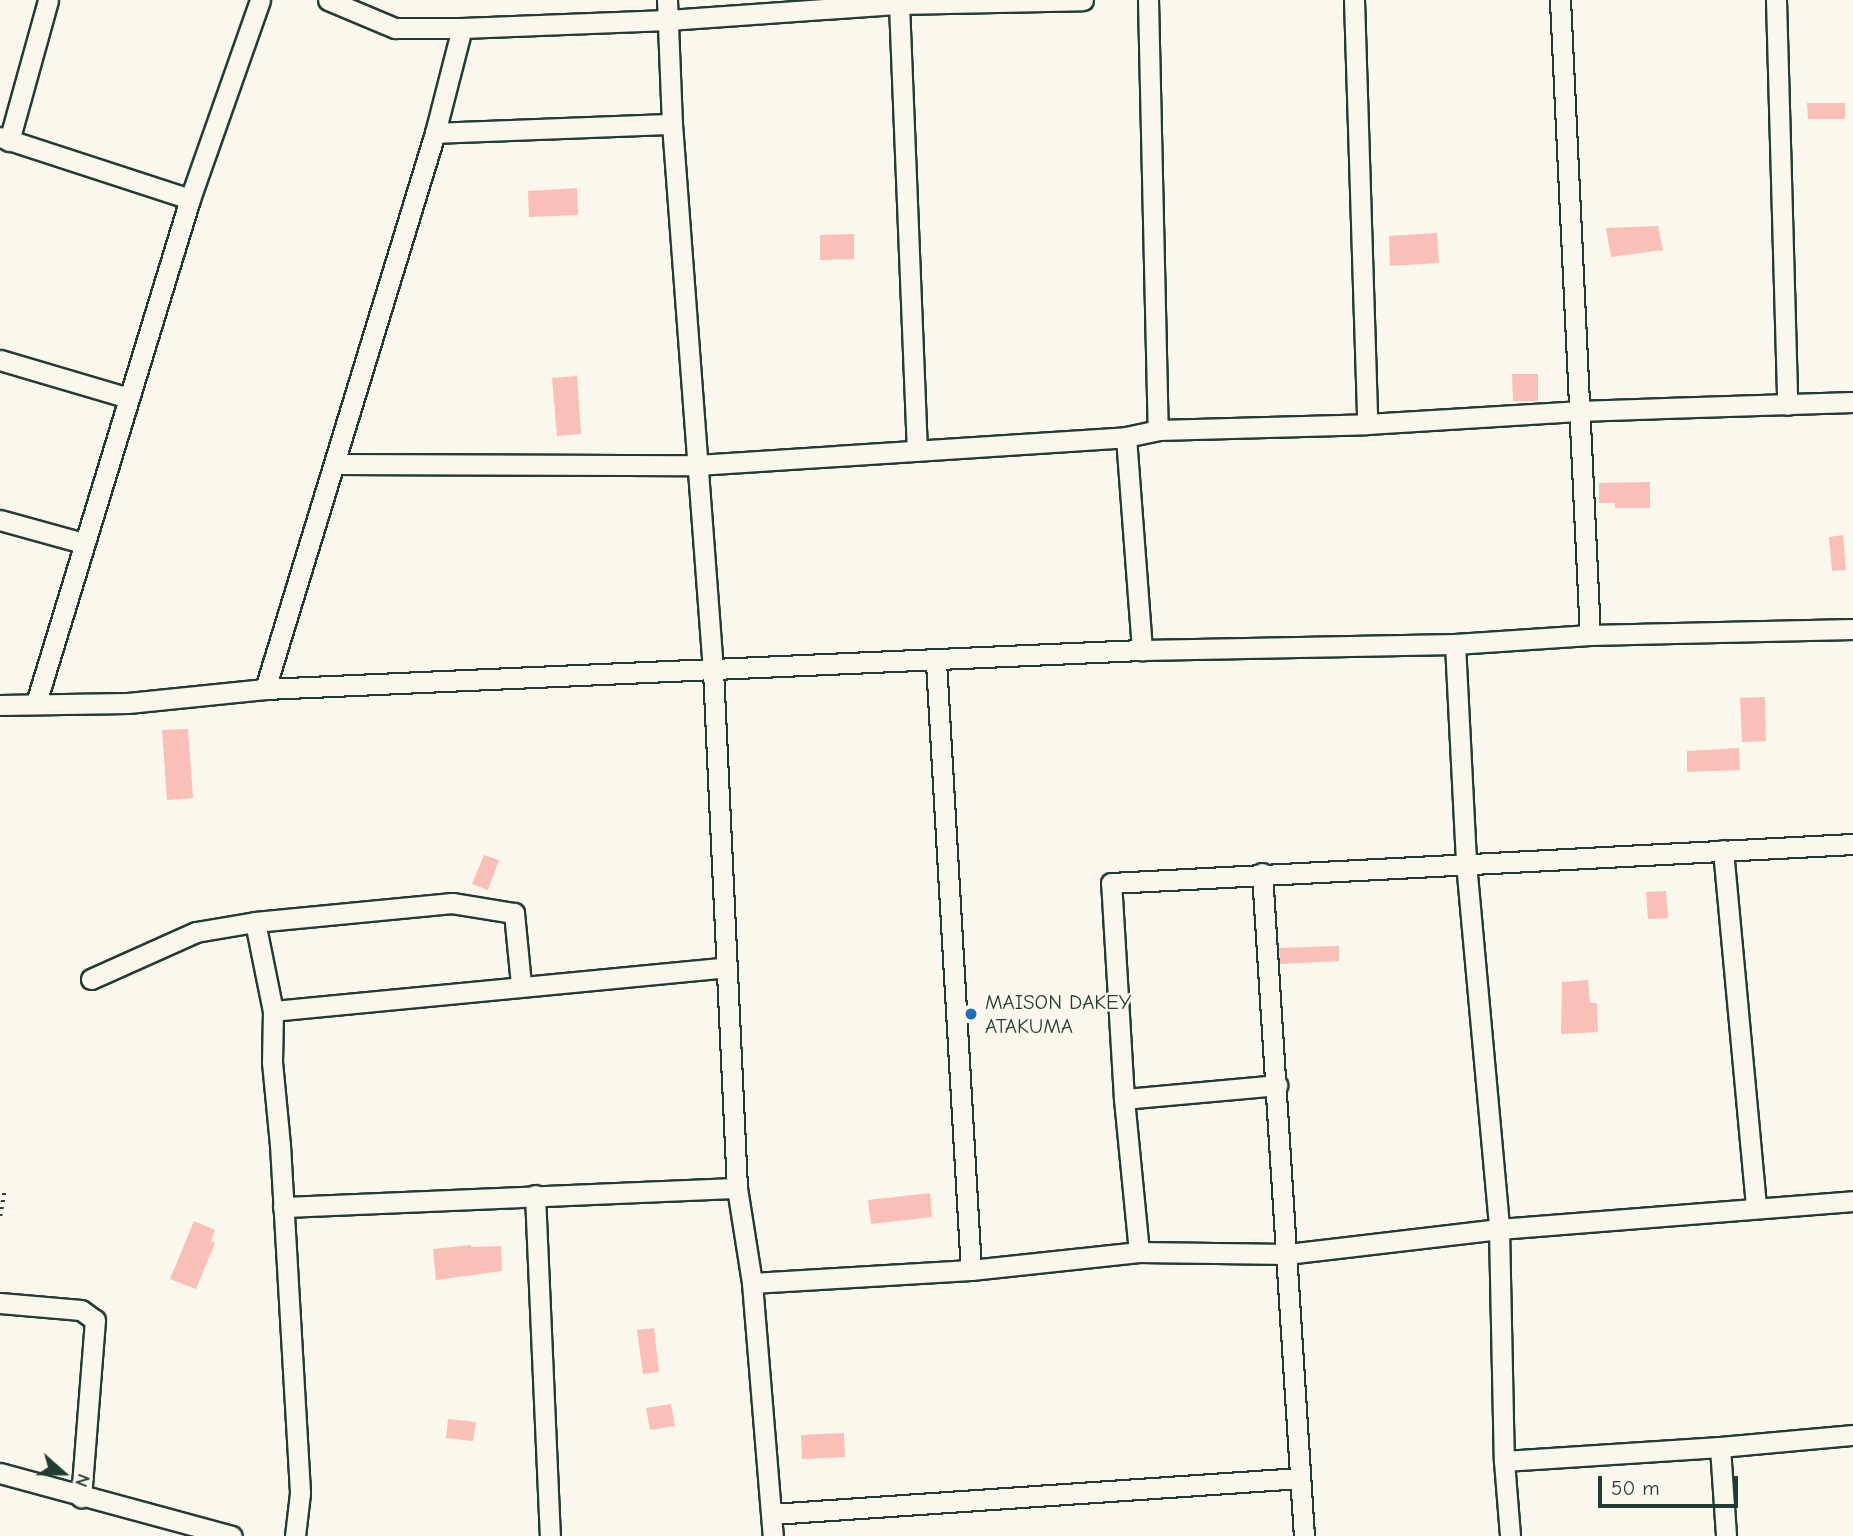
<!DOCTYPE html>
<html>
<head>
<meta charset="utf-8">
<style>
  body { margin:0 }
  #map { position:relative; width:1853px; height:1536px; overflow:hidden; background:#fbf7ec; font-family:"Comic Neue",sans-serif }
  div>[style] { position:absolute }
  .building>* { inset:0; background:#fabfb6 }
  .path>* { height:3.5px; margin-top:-1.75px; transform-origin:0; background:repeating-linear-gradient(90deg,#1f3d34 0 2px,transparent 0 7px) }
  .roads { filter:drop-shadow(2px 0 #1f3d34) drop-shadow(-2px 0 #1f3d34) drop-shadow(0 2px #1f3d34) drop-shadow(0 -2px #1f3d34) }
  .minor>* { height:19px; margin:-9.5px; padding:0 9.5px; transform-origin:9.5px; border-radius:9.5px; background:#fbf7ec }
  .dots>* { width:19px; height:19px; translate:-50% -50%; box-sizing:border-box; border:4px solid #fbf7ec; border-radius:50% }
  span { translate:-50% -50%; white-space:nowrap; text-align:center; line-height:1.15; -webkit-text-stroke:5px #fbf7ec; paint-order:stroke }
  .poi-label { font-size:21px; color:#1f3d34 }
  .left { translate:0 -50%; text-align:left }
  .north { position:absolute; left:28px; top:1438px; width:70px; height:70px; -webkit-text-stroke:5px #fbf7ec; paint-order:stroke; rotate:111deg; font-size:19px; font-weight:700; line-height:28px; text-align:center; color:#1f3d34 }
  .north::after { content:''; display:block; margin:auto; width:24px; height:32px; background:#1f3d34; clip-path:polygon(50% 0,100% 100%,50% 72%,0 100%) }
  .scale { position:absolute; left:1598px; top:1476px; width:140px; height:32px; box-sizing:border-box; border:4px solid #1f3d34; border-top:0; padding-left:9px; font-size:21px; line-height:24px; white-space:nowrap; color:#1f3d34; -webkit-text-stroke:5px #fbf7ec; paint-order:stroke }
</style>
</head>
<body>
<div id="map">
  <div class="building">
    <div style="clip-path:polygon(1807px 103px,1845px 103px,1845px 119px,1808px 119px)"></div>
    <div style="clip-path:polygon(577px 188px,578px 215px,529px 217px,528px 191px)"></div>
    <div style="clip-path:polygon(1658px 226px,1663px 250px,1611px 257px,1606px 228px)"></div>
    <div style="clip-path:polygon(1437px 233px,1439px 263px,1390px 266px,1389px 236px)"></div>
    <div style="clip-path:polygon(854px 234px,854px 259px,820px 260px,820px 235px)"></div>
    <div style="clip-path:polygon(1512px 374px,1538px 374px,1538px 401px,1513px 401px)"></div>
    <div style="clip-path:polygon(577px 376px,581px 434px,557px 436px,552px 378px)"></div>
    <div style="clip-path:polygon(1650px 482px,1650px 508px,1615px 508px,1615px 503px,1599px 503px,1599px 483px)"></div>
    <div style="clip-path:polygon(1843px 535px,1846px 570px,1832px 571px,1829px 537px)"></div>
    <div style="clip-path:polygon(1765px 697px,1766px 741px,1742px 742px,1740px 698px)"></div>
    <div style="clip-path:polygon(188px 729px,193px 798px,167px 800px,162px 730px)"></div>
    <div style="clip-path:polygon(1739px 748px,1740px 770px,1687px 772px,1687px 751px)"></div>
    <div style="clip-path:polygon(484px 855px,499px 860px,488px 890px,472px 884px)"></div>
    <div style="clip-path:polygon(1666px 891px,1668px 918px,1648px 919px,1646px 892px)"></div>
    <div style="clip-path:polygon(1339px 946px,1339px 961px,1280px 964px,1279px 948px)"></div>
    <div style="clip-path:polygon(1588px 980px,1590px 1003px,1597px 1003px,1598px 1032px,1561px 1034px,1562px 982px)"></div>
    <div style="clip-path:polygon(930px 1193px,932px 1217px,871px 1224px,868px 1200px)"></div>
    <div style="clip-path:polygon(194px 1221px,215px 1230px,211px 1241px,215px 1243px,196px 1289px,170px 1279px)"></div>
    <div style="clip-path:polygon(471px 1245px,471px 1247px,501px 1246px,502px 1271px,436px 1280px,433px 1249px)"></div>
    <div style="clip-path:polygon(654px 1328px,659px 1372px,643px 1374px,637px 1330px)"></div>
    <div style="clip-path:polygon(671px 1404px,675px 1426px,650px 1430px,646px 1408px)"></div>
    <div style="clip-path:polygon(448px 1419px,476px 1422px,473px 1441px,446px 1438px)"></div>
    <div style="clip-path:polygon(844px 1433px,845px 1457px,802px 1459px,801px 1435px)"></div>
  </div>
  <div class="path">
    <div style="left:0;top:1216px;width:27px;rotate:-80deg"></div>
  </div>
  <div class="roads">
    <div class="minor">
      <div style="left:328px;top:0;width:73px;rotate:22.7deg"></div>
      <div style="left:395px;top:28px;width:67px"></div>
      <div style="left:462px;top:28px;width:206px;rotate:-2.2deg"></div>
      <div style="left:668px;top:20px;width:232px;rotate:-4deg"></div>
      <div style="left:899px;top:4px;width:184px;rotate:-1.2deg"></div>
      <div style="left:667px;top:0;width:124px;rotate:87.7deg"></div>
      <div style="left:672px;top:124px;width:548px;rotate:85.71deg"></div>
      <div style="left:713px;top:670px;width:519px;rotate:87.35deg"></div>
      <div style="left:737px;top:1188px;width:96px;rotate:81deg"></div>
      <div style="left:752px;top:1283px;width:254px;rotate:85.3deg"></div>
      <div style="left:1148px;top:0;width:430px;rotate:88.7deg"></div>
      <div style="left:1354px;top:0;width:424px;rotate:88.2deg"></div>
      <div style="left:1560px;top:0;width:636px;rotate:87.3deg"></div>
      <div style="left:1776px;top:0;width:405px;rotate:88.4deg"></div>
      <div style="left:899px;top:4px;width:447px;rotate:87.7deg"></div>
      <div style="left:435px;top:133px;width:237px;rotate:-2.2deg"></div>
      <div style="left:0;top:137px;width:200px;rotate:18.1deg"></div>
      <div style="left:9px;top:141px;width:146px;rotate:-74.5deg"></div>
      <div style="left:0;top:360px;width:134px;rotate:16.4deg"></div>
      <div style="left:1126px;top:437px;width:214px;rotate:85.7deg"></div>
      <div style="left:335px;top:464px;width:362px;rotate:0.2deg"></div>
      <div style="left:697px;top:465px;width:430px;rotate:-3.7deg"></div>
      <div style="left:1126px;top:437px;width:33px;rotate:-12deg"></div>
      <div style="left:1158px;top:430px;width:209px;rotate:-1.6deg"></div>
      <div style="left:1367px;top:424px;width:211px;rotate:-3.5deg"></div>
      <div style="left:1578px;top:411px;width:275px;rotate:-1.9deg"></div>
      <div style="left:0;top:520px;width:86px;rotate:15.5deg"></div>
      <div style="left:1455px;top:644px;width:219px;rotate:87.1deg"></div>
      <div style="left:1466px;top:863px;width:367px;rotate:84.8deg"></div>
      <div style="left:1499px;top:1229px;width:232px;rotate:88.8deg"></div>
      <div style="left:1504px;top:1461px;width:75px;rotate:85.4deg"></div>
      <div style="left:936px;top:662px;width:609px;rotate:86.71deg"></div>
      <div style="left:265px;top:689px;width:581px;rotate:-73deg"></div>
      <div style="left:435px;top:133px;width:108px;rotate:-75.6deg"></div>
      <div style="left:36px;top:703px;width:527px;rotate:-73.01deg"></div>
      <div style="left:190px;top:199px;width:211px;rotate:-70.6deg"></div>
      <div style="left:0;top:705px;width:128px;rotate:-0.9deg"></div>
      <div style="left:128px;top:703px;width:138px;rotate:-5.8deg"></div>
      <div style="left:265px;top:689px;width:878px;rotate:-2.55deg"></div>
      <div style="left:1142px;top:650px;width:313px;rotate:-1.1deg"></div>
      <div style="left:1455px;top:644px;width:135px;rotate:-3.8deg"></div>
      <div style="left:1590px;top:635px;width:263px;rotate:-1.3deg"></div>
      <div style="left:1723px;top:850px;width:359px;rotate:84.7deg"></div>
      <div style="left:1262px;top:873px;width:664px;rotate:86.38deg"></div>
      <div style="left:255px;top:922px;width:91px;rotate:78.6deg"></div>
      <div style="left:273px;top:1011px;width:51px;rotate:91.1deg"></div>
      <div style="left:272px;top:1062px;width:83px;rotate:84.5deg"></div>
      <div style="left:280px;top:1145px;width:349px;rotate:86.7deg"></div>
      <div style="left:300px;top:1493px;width:43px;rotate:96.6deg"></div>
      <div style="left:91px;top:979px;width:115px;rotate:-24.1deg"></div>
      <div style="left:196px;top:932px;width:60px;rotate:-9.6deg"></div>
      <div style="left:255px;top:922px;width:198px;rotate:-5.5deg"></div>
      <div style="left:452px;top:903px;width:63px;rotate:9.2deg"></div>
      <div style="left:514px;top:913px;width:72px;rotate:84.4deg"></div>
      <div style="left:273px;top:1011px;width:456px;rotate:-5.5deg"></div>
      <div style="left:1124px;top:1099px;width:154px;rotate:-5.2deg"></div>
      <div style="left:535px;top:1195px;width:341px;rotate:87.5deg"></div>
      <div style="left:283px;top:1207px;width:454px;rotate:-2.4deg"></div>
      <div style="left:1139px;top:1252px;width:154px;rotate:-95.6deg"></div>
      <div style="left:1124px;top:1099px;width:216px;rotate:-93.4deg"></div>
      <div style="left:1111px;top:883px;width:743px;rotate:-3.01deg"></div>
      <div style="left:752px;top:1283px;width:219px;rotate:-3.4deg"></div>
      <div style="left:971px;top:1270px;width:169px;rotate:-6.1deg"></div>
      <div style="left:1139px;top:1252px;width:148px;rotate:0.8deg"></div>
      <div style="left:1287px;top:1254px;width:213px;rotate:-6.7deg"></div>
      <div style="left:1499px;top:1229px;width:355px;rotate:-4.5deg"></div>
      <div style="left:0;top:1303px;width:81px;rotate:4.9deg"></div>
      <div style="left:81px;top:1310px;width:17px;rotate:36deg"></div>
      <div style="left:95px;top:1320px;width:178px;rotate:94.5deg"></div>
      <div style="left:1720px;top:1447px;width:89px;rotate:86.1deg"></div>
      <div style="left:1504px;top:1461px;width:216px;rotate:-3.7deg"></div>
      <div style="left:1720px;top:1447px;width:134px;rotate:-5.2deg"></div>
      <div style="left:0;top:1473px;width:240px;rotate:15.2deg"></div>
      <div style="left:772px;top:1514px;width:529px;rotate:-3.9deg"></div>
    </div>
  </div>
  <div class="dots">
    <div style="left:971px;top:1014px;background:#1f6fb2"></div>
  </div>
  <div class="poi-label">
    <span class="left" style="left:985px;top:1014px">MAISON DAKEY<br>ATAKUMA</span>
  </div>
  <div class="north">N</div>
  <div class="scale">50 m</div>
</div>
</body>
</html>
